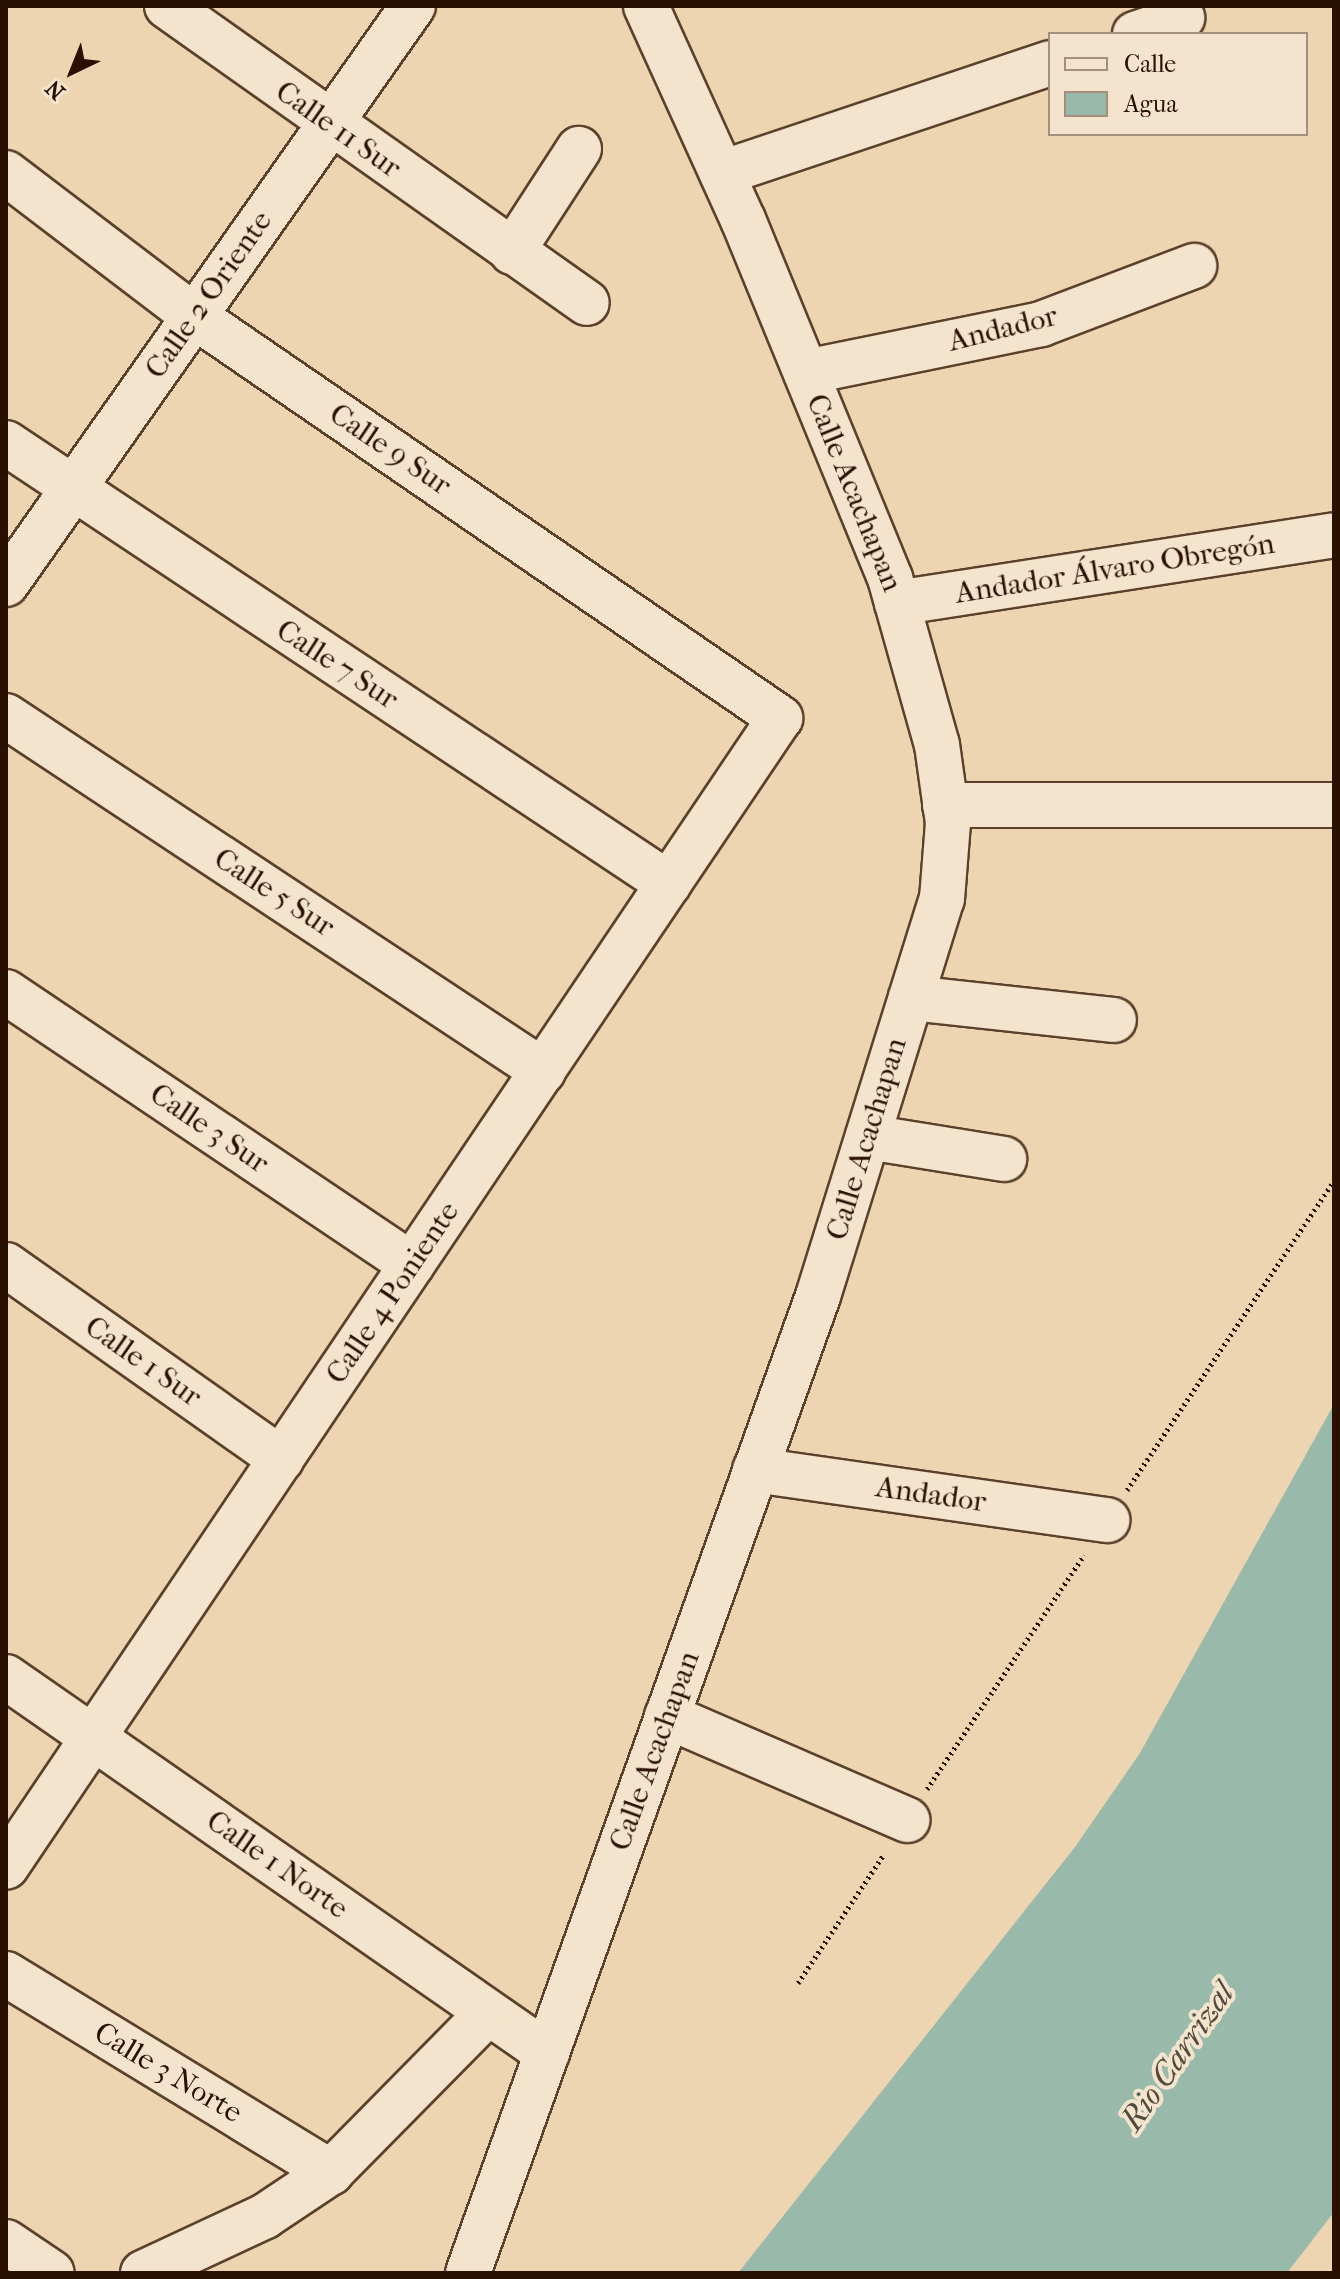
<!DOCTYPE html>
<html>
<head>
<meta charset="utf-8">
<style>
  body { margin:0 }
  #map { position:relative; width:1340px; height:2279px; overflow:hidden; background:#eed5b2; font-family:"IM FELL French Canon",serif }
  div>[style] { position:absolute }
  .water>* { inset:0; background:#99b9aa }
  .path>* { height:5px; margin-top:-2.5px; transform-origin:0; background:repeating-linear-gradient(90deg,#2a1000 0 2px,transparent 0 6px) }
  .roads { filter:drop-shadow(2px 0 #5b412c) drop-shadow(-2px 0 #5b412c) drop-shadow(0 2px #5b412c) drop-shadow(0 -2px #5b412c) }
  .minor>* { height:44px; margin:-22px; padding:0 22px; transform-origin:22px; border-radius:22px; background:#f4e4cd }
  span { translate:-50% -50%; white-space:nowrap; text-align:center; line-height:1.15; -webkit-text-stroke:8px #f4e4cd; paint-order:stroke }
  .street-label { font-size:30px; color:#2a1000 }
  .water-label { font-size:32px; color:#514b3c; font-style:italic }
  .frame { position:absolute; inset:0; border:8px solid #2a1000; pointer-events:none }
  .legend { position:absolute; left:1048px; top:32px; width:260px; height:104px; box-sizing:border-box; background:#f4e4cd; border:2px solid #a38f7b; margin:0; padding:10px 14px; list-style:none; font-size:24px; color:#2a1000 }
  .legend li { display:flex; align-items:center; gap:16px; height:40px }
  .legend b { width:40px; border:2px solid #a38f7b }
  .north { position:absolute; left:32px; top:32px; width:80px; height:80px; -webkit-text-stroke:6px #f4e4cd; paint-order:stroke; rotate:223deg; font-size:22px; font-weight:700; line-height:32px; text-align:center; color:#2a1000 }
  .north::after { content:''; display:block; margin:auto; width:28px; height:36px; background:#2a1000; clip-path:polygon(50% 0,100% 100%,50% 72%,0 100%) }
</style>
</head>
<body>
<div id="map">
  <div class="water">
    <div style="clip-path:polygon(1334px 1404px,1334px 2212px,1287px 2273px,738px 2273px,1075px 1847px,1140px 1753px)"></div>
  </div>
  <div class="path">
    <div style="left:1127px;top:1490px;width:372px;rotate:-56.2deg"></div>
    <div style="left:927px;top:1789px;width:282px;rotate:-56.1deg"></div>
    <div style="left:798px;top:1983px;width:155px;rotate:-56.3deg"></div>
  </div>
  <div class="roads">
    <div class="minor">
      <div style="left:167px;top:6px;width:514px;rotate:35.27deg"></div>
      <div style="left:1135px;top:34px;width:50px;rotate:-18.8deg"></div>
      <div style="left:6px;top:173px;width:236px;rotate:37.3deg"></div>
      <div style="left:194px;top:316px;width:711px;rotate:34.45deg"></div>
      <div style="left:780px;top:718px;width:1385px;rotate:123.97deg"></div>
      <div style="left:722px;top:173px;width:346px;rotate:-18.5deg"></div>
      <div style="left:512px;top:252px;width:123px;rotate:-57deg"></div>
      <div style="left:806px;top:372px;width:240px;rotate:-11.5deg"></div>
      <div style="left:1041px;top:324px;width:164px;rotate:-20.8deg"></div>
      <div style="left:6px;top:443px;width:796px;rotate:33.63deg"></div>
      <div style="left:6px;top:584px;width:707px;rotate:-54.85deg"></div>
      <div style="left:897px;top:603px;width:442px;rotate:-8.8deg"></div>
      <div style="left:6px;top:716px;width:644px;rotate:33.47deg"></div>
      <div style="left:945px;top:805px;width:389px"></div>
      <div style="left:6px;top:992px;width:489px;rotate:33.9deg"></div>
      <div style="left:911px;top:998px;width:204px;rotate:6.2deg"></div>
      <div style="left:868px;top:1137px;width:138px;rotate:9.2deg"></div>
      <div style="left:6px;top:1265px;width:337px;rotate:35.2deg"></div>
      <div style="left:755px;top:1470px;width:356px;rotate:8.1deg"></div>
      <div style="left:6px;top:1677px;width:659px;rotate:34.8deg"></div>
      <div style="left:667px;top:1716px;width:262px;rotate:23.4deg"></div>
      <div style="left:6px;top:1974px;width:381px;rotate:31.4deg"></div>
      <div style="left:6px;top:2242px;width:55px;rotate:34deg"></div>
      <div style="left:143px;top:2273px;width:135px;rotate:-25deg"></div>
      <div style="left:265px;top:2216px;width:79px;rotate:-33.7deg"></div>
      <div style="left:331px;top:2172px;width:223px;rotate:-45.4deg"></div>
      <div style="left:468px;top:2273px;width:1038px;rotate:-70.29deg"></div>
      <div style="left:818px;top:1296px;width:416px;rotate:-72.7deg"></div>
      <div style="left:942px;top:899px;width:76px;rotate:-85.5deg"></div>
      <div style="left:948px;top:823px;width:79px;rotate:-98deg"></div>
      <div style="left:937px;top:745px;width:173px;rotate:-105.7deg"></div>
      <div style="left:890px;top:578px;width:387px;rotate:-112.3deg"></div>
      <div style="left:743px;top:220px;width:235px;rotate:-114.4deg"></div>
    </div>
  </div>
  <div class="street-label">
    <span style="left:338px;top:130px;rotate:35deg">Calle 11 Sur</span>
    <span style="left:209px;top:295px;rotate:-55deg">Calle 2 Oriente</span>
    <span style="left:1003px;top:329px;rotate:-14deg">Andador</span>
    <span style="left:390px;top:450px;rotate:34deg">Calle 9 Sur</span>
    <span style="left:854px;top:493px;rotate:68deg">Calle Acachapan</span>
    <span style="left:1115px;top:569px;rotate:-9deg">Andador Álvaro Obregón</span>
    <span style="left:337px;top:665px;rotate:33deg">Calle 7 Sur</span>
    <span style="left:274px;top:893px;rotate:33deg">Calle 5 Sur</span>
    <span style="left:209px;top:1129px;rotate:34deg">Calle 3 Sur</span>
    <span style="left:867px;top:1139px;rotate:-73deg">Calle Acachapan</span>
    <span style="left:393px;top:1293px;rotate:-56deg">Calle 4 Poniente</span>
    <span style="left:143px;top:1362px;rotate:35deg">Calle 1 Sur</span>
    <span style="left:931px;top:1495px;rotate:8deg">Andador</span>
    <span style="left:655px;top:1751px;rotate:-70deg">Calle Acachapan</span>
    <span style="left:277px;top:1865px;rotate:35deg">Calle 1 Norte</span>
    <span style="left:168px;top:2073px;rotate:31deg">Calle 3 Norte</span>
  </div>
  <div class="water-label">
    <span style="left:1178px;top:2057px;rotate:-55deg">Rio Carrizal</span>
  </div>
  <div class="frame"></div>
  <ul class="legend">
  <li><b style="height:10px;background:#f4e4cd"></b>Calle</li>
  <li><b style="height:22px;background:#99b9aa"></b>Agua</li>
  </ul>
  <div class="north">N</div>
</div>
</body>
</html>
